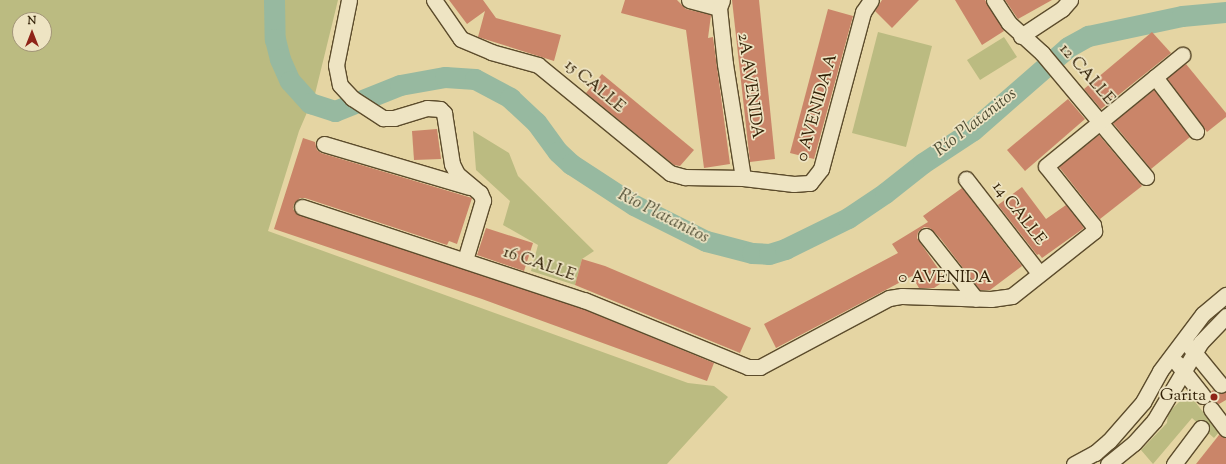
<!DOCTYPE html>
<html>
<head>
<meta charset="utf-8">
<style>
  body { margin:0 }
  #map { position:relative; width:1226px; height:464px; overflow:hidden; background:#e5d5a3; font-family:"Sorts Mill Goudy",serif }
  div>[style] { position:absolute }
  .green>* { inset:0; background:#bbbb81 }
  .river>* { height:21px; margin:-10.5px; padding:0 10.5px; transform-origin:10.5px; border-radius:10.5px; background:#97b9a0 }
  .building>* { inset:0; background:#ca8569 }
  .roads { filter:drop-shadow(1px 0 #5c4c2c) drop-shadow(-1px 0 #5c4c2c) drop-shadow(0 1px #5c4c2c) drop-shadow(0 -1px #5c4c2c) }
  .minor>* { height:15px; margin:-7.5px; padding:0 7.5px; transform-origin:7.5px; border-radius:7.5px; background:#eee4c3 }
  .dots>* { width:11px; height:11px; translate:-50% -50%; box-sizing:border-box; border:2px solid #eee4c3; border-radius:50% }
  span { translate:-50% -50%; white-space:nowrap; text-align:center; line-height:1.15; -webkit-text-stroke:3.5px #eee4c3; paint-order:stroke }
  .street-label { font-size:17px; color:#2f1e04 }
  .poi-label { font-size:17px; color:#2f1e04 }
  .right { translate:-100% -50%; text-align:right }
  .water-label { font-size:18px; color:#4e4c33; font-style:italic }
  .north { position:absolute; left:12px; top:12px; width:40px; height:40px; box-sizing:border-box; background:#eee4c3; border:1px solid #a29577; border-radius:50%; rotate:0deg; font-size:11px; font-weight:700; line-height:16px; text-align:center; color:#2f1e04 }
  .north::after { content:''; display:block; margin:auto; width:14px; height:18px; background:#8f2418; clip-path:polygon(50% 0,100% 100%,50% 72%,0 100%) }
</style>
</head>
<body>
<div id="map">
  <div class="green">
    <div style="clip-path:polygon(evenodd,0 0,338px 0,315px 94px,299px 131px,268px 231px,688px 383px,714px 386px,728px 397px,667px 464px,0 464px,0 0,20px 20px,44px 20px,44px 44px,20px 44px,20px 20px)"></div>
    <div style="clip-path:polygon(878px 32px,932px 46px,906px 147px,852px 133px)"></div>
    <div style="clip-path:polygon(1004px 37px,1017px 57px,980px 80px,967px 60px)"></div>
    <div style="clip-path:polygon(473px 131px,509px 153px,518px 176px,594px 251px,582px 259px,575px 285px,531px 271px,538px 245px,503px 225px,510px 201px,476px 170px)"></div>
    <div style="clip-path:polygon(1188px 397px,1192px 398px,1219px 432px,1214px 438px,1192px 418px,1153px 464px,1141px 450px,1167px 423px,1168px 413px,1182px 399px)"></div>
  </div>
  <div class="river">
    <div style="left:274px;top:0;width:39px;rotate:89deg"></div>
    <div style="left:275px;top:39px;width:21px;rotate:76deg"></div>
    <div style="left:280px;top:59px;width:24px;rotate:66deg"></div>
    <div style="left:290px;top:81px;width:30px;rotate:48deg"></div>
    <div style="left:310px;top:103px;width:26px;rotate:18deg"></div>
    <div style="left:335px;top:111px;width:70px;rotate:-21.8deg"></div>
    <div style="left:400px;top:85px;width:46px;rotate:-10.1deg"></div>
    <div style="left:445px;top:77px;width:30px;rotate:4deg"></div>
    <div style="left:475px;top:79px;width:40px;rotate:28deg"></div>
    <div style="left:510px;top:98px;width:35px;rotate:43deg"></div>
    <div style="left:536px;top:122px;width:37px;rotate:54deg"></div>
    <div style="left:558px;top:152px;width:18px;rotate:43deg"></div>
    <div style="left:571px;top:164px;width:75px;rotate:33.1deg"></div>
    <div style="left:634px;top:205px;width:80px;rotate:26.6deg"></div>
    <div style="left:706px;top:241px;width:48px;rotate:14.6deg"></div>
    <div style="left:752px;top:253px;width:17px;rotate:3deg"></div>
    <div style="left:769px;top:254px;width:17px;rotate:-17deg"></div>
    <div style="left:785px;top:249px;width:70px;rotate:-26.2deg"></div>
    <div style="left:848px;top:218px;width:45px;rotate:-34deg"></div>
    <div style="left:885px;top:193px;width:48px;rotate:-38.3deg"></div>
    <div style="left:923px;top:163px;width:60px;rotate:-33.4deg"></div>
    <div style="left:973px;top:130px;width:126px;rotate:-41.1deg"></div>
    <div style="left:1068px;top:47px;width:23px;rotate:-29deg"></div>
    <div style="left:1088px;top:36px;width:96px;rotate:-12deg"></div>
    <div style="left:1182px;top:16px;width:44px;rotate:-5.2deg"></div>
  </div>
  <div class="building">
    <div style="clip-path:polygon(449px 0,483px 0,496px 18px,561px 35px,554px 61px,478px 37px,485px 11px,467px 24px)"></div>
    <div style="clip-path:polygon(625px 0,677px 0,686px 9px,711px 15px,708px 38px,713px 37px,730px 164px,704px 168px,686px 30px,621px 13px)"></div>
    <div style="clip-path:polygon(732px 0,759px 0,775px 159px,750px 162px)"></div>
    <div style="clip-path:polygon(882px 0,919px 0,892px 28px,875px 11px)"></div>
    <div style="clip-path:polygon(955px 0,985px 0,1004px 31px,982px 45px)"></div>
    <div style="clip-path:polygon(1005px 0,1052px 0,1018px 19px)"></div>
    <div style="clip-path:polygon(828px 9px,853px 16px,814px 159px,790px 153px)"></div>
    <div style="clip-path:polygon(1152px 32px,1171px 53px,1101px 109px,1084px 89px)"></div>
    <div style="clip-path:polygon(1186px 64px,1226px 113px,1226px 117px,1207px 132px,1167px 78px)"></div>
    <div style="clip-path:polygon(602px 74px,694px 150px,680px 166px,674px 165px,586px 93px)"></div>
    <div style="clip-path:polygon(1154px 90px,1190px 137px,1151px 169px,1113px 123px)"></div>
    <div style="clip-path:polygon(1068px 99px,1085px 119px,1025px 171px,1007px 150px)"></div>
    <div style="clip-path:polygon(437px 129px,441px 159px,414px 160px,412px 131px)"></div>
    <div style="clip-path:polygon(1099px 135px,1142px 186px,1100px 219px,1059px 167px)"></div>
    <div style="clip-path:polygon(303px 138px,315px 142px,317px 150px,321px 153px,472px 198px,457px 244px,449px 241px,447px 245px,305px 198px,300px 198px,294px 204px,293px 209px,299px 215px,581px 308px,714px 363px,707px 381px,482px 299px,274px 229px)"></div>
    <div style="clip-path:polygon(1022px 187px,1046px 219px,1066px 205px,1084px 228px,1042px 258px,1039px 254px,1037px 255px,998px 205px)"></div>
    <div style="clip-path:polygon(962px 188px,1022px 266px,990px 290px,980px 290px,940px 238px,930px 228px,924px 227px,918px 232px,917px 238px,946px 280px,934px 288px,919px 288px,912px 276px,776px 348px,764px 324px,898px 253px,892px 244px,928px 222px,923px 216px)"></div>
    <div style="clip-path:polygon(486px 228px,533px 243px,524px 271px,477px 255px)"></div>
    <div style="clip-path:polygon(582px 259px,605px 266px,751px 328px,740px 353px,575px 285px)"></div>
    <div style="clip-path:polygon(1213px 390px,1218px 394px,1226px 392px,1226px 400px,1219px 404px,1211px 400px,1211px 392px)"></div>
    <div style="clip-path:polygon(1219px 435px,1226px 438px,1226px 464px,1196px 464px)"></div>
  </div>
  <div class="roads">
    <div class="minor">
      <div style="left:349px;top:0;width:66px;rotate:101.3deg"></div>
      <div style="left:336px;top:65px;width:20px;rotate:79deg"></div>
      <div style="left:340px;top:85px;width:18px;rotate:47deg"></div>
      <div style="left:352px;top:98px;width:37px;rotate:33deg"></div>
      <div style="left:383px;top:118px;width:11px"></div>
      <div style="left:394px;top:118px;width:34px;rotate:-17deg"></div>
      <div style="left:427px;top:108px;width:13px;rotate:4deg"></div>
      <div style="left:440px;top:109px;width:6px;rotate:45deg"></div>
      <div style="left:444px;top:113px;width:52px;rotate:81.1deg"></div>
      <div style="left:452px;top:164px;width:11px;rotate:63deg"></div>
      <div style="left:457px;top:174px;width:30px;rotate:40deg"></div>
      <div style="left:480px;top:193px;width:8px;rotate:67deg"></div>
      <div style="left:483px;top:200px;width:63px;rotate:106.7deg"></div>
      <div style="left:434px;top:0;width:47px;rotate:55.3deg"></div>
      <div style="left:461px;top:39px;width:33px;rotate:23deg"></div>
      <div style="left:491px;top:52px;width:49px;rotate:15.5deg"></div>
      <div style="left:538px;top:65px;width:171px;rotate:39.3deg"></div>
      <div style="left:670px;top:173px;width:16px;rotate:15deg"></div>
      <div style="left:685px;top:177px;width:58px;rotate:1deg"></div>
      <div style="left:743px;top:178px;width:51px;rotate:6.7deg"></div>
      <div style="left:794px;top:184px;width:16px;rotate:-4deg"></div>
      <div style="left:810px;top:183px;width:18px;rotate:-52deg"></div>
      <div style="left:821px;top:169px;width:163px;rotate:-75deg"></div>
      <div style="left:863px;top:12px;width:14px;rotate:-56deg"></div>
      <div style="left:689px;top:0;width:31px;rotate:15deg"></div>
      <div style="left:722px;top:0;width:9px;rotate:111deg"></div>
      <div style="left:719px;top:8px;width:56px;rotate:83.9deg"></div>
      <div style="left:725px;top:64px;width:115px;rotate:81deg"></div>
      <div style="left:994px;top:0;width:27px;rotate:57deg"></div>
      <div style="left:1009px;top:23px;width:45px;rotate:42.3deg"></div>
      <div style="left:1042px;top:53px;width:162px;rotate:50deg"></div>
      <div style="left:1021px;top:36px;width:49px;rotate:-33.4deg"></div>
      <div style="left:1062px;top:9px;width:12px;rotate:-48deg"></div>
      <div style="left:1155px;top:77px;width:68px;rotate:52.8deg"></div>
      <div style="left:324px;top:144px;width:151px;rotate:16.5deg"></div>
      <div style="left:966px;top:179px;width:119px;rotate:52.2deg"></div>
      <div style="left:302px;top:207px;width:297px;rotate:18.3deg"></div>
      <div style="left:584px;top:300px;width:177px;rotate:22.2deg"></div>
      <div style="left:748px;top:367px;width:12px"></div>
      <div style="left:760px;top:367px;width:146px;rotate:-28.1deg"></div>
      <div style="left:889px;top:298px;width:13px;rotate:-9deg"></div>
      <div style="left:902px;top:296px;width:89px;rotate:1.9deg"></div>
      <div style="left:991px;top:299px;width:21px;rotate:-8deg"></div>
      <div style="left:1012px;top:296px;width:105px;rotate:-38.4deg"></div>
      <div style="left:1094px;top:231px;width:6px;rotate:-99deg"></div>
      <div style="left:1093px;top:225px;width:75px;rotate:-128.5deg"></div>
      <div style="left:1046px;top:166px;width:176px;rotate:-39.2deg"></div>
      <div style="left:926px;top:236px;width:80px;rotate:51.6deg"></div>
      <div style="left:1189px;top:346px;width:50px;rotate:50.6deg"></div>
      <div style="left:1177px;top:363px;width:42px;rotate:51.8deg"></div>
      <div style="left:1211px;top:409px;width:25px;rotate:53deg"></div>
      <div style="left:1074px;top:464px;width:24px;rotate:-28deg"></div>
      <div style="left:1095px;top:453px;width:18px;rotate:-41deg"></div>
      <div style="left:1109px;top:441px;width:52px;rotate:-48.9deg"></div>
      <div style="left:1143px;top:402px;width:35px;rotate:-61deg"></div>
      <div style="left:1160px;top:371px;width:71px;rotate:-53deg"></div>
      <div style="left:1203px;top:314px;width:30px;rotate:-40deg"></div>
      <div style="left:1108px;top:464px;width:33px;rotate:-39deg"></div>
      <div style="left:1134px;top:443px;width:30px;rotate:-48deg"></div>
      <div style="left:1154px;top:421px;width:92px;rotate:-59.3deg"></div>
      <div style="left:1201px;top:342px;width:36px;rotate:-46deg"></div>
      <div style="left:1174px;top:464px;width:45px;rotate:-53.1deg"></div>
    </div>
  </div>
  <div class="dots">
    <div style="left:1214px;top:397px;background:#8f2418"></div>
  </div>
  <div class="street-label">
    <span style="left:1086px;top:75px;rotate:49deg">12 CALLE</span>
    <span style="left:749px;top:86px;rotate:82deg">2A AVENIDA</span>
    <span style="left:594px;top:87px;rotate:40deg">15 CALLE</span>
    <span style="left:818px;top:108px;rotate:-74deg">0 AVENIDA A</span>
    <span style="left:1018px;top:214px;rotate:52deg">14 CALLE</span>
    <span style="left:539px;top:265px;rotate:19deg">16 CALLE</span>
    <span style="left:945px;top:279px">0 AVENIDA</span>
  </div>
  <div class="poi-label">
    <span class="right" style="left:1206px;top:397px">Garita</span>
  </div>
  <div class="water-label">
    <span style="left:976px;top:123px;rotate:-38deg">Río Platanitos</span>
    <span style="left:663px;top:217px;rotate:27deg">Río Platanitos</span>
  </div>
  <div class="north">N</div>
</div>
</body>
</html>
